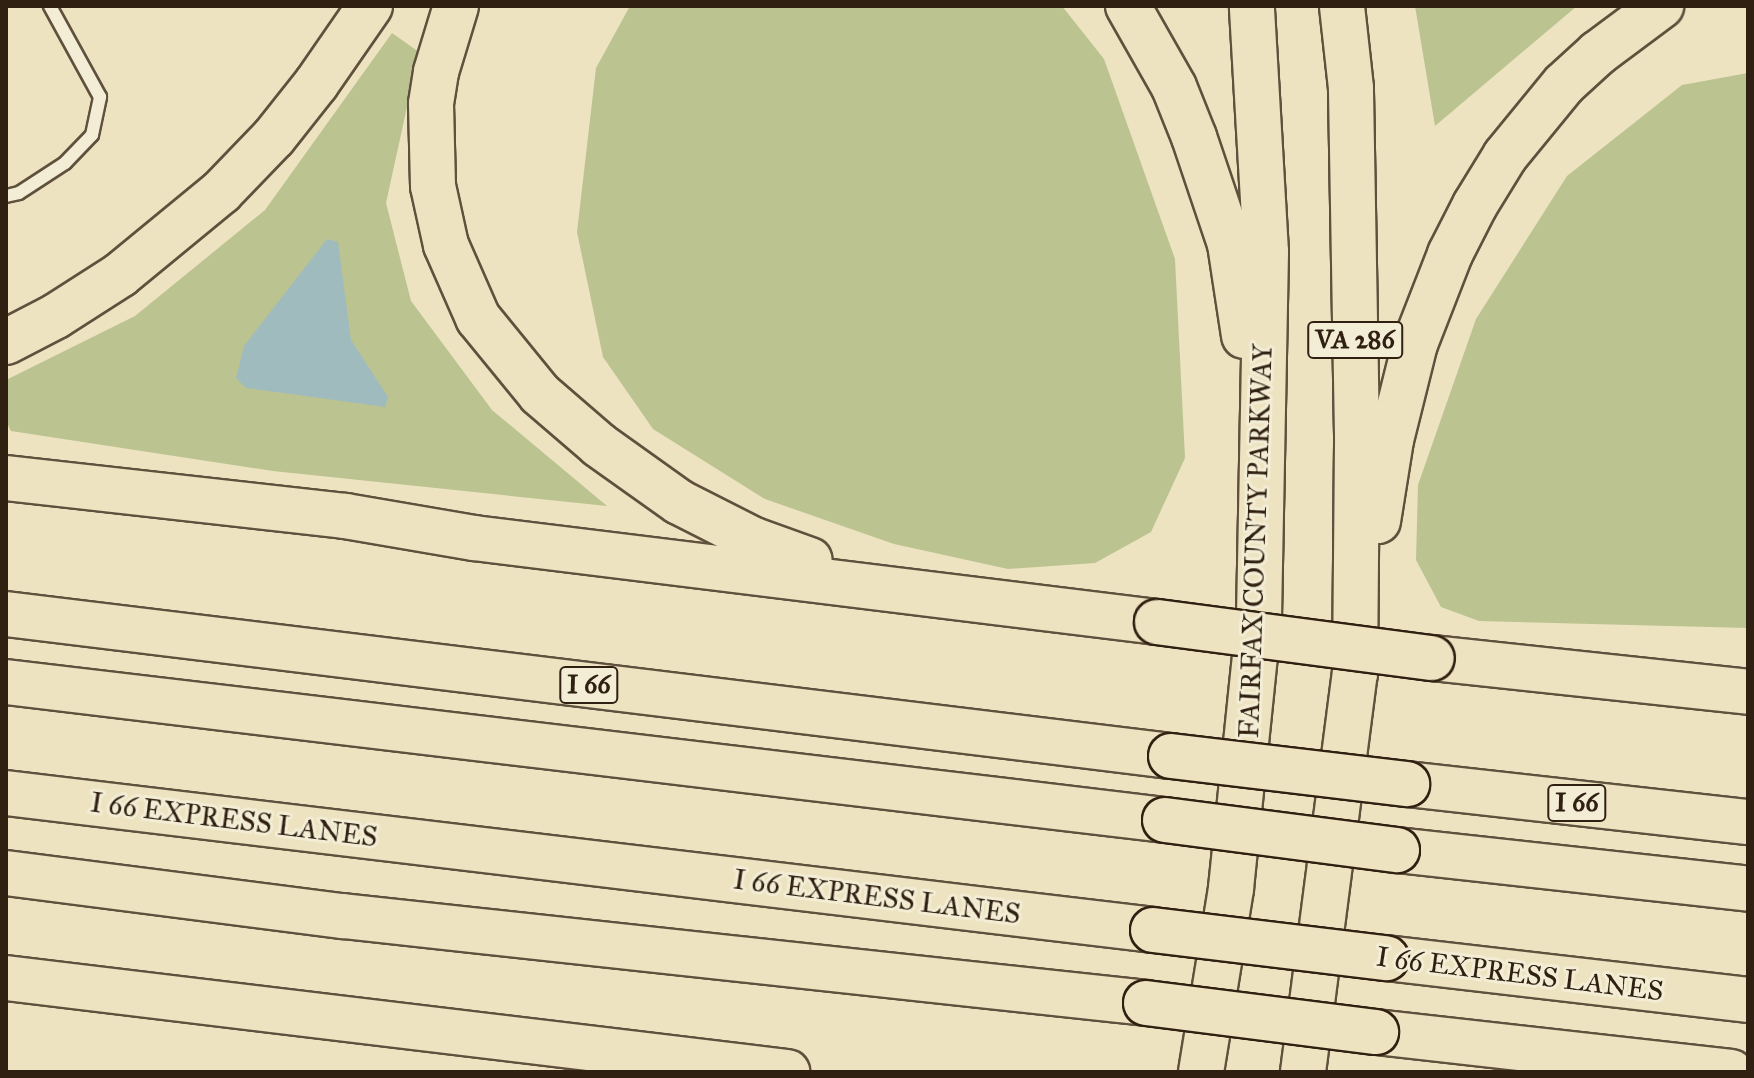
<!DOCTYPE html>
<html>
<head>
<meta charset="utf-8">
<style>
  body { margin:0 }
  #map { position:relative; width:1754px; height:1078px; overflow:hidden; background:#ede3c0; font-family:"IM FELL Great Primer",serif }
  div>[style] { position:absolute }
  .green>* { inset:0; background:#bbc390 }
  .water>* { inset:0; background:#9fbbbe }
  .roads { filter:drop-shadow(2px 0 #5f513d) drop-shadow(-2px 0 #5f513d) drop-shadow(0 2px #5f513d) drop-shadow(0 -2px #5f513d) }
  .service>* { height:12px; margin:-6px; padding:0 6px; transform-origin:6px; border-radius:6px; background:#f3edd6 }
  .motorway>* { height:44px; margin:-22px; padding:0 22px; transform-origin:22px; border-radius:22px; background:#ede3c0 }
  .bridges { filter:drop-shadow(2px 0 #302011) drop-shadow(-2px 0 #302011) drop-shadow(0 2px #302011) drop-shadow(0 -2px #302011) }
  .motorway-bridge>* { height:44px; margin:-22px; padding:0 22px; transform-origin:22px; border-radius:22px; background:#ede3c0 }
  span { translate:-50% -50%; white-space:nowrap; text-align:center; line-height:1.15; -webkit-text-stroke:6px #f3edd6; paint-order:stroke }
  .shield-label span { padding:2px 6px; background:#f3edd6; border:2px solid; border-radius:6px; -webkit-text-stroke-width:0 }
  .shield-label { font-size:26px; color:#302011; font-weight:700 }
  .street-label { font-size:28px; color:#302011 }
  .frame { position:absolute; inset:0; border:8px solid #302011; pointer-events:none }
</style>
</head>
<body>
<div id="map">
  <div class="green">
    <div style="clip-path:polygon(630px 6px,1062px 6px,1104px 59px,1175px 259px,1185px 458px,1151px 532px,1095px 563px,1008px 569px,894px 544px,765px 499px,653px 429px,603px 357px,577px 232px,596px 68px)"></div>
    <div style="clip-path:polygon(1415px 6px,1577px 6px,1435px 126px)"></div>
    <div style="clip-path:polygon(392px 33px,419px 52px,386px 203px,411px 301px,492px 410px,607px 506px,273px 471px,11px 431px,6px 421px,6px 380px,135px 316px,265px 210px)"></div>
    <div style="clip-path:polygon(1748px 73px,1748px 628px,1479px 621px,1441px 607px,1416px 560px,1418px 485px,1476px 319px,1567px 176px,1682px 85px)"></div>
  </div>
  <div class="water">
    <div style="clip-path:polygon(327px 239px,338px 242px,351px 340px,388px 397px,385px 407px,246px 388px,236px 378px,244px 346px)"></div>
  </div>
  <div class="roads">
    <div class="service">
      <div style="left:6px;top:196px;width:13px;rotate:-13deg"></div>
      <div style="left:19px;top:193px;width:55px;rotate:-33.1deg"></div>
      <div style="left:65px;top:163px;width:39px;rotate:-46deg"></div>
      <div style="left:92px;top:135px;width:39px;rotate:-78deg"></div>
      <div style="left:100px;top:97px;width:104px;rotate:-118.8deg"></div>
    </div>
    <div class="motorway">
      <div style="left:456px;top:6px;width:69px;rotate:106.9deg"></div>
      <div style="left:436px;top:72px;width:32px;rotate:99deg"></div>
      <div style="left:431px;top:104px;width:82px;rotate:88.6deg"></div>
      <div style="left:433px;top:186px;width:60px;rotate:77.6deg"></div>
      <div style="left:446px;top:245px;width:80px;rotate:66.3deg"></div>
      <div style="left:478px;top:318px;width:98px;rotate:50.8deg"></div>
      <div style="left:540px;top:394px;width:78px;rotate:40.8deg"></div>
      <div style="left:599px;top:445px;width:98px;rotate:35.5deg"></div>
      <div style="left:679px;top:502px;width:84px;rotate:26.9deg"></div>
      <div style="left:754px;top:540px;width:59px;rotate:19.7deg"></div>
      <div style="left:1128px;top:6px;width:93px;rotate:60.4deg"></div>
      <div style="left:1174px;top:87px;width:54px;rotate:68.2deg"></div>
      <div style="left:1194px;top:137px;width:113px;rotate:71.4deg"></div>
      <div style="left:1230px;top:244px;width:93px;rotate:81.3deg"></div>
      <div style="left:6px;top:342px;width:56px;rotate:-27.5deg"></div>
      <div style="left:56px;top:316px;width:76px;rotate:-32.6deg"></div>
      <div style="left:120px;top:275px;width:131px;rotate:-39.4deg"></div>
      <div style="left:221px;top:192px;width:76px;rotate:-46.1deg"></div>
      <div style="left:274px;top:137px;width:68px;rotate:-51.6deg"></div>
      <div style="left:316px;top:84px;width:95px;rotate:-55.3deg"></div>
      <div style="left:6px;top:478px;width:341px;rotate:6.4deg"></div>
      <div style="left:345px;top:516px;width:131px;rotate:9.7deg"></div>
      <div style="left:474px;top:538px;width:688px;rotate:7.01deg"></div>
      <div style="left:1378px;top:521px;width:82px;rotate:-80.9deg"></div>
      <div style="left:1391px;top:440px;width:99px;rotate:-76deg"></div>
      <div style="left:1415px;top:344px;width:97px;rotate:-68.7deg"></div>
      <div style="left:1450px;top:254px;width:55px;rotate:-63deg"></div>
      <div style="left:1475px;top:205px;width:57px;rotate:-58.5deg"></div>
      <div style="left:1505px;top:156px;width:93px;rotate:-50.7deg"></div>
      <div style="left:1564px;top:84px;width:46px;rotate:-42.4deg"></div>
      <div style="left:1598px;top:53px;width:79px;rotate:-36.7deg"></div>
      <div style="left:6px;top:614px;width:1174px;rotate:6.95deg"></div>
      <div style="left:1432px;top:658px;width:318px;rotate:6.1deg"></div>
      <div style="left:6px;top:682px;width:1167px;rotate:6.79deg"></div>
      <div style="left:1407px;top:784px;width:343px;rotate:6.4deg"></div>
      <div style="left:6px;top:793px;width:1155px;rotate:6.81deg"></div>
      <div style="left:1397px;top:850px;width:353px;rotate:6.3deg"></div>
      <div style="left:6px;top:873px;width:340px;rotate:7.3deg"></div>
      <div style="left:343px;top:916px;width:808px;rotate:6.18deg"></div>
      <div style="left:1386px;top:958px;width:364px;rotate:6.6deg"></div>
      <div style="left:6px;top:978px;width:787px;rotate:6.86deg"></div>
      <div style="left:1376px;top:1032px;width:357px;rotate:6.4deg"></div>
      <div style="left:1201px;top:1072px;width:186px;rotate:-80.7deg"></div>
      <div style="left:1231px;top:888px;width:272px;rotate:-84.1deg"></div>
      <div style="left:1259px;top:617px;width:365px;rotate:-88.9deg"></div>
      <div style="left:1266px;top:252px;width:246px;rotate:-93.3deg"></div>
      <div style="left:1303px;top:1072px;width:401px;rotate:-82.6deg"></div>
      <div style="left:1355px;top:674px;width:239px;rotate:-89.5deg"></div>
      <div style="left:1357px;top:435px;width:347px;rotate:-91deg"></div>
      <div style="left:1351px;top:88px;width:82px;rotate:-96.3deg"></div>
    </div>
  </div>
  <div class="bridges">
    <div class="motorway-bridge">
      <div style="left:1157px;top:622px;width:277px;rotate:7.5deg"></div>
      <div style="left:1171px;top:756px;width:238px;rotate:6.8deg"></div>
      <div style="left:1165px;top:820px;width:234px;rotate:7.4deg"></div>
      <div style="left:1153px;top:930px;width:235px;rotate:6.9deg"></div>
      <div style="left:1146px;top:1003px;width:232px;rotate:7.2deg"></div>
    </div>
  </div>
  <div class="shield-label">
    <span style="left:1355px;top:340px">VA 286</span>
    <span style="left:589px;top:685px">I 66</span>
    <span style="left:1577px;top:803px">I 66</span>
  </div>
  <div class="street-label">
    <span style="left:1256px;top:541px;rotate:-88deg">FAIRFAX COUNTY PARKWAY</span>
    <span style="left:234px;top:820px;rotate:7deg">I 66 EXPRESS LANES</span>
    <span style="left:877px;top:897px;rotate:7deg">I 66 EXPRESS LANES</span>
    <span style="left:1520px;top:974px;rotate:7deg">I 66 EXPRESS LANES</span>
  </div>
  <div class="frame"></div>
</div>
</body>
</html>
